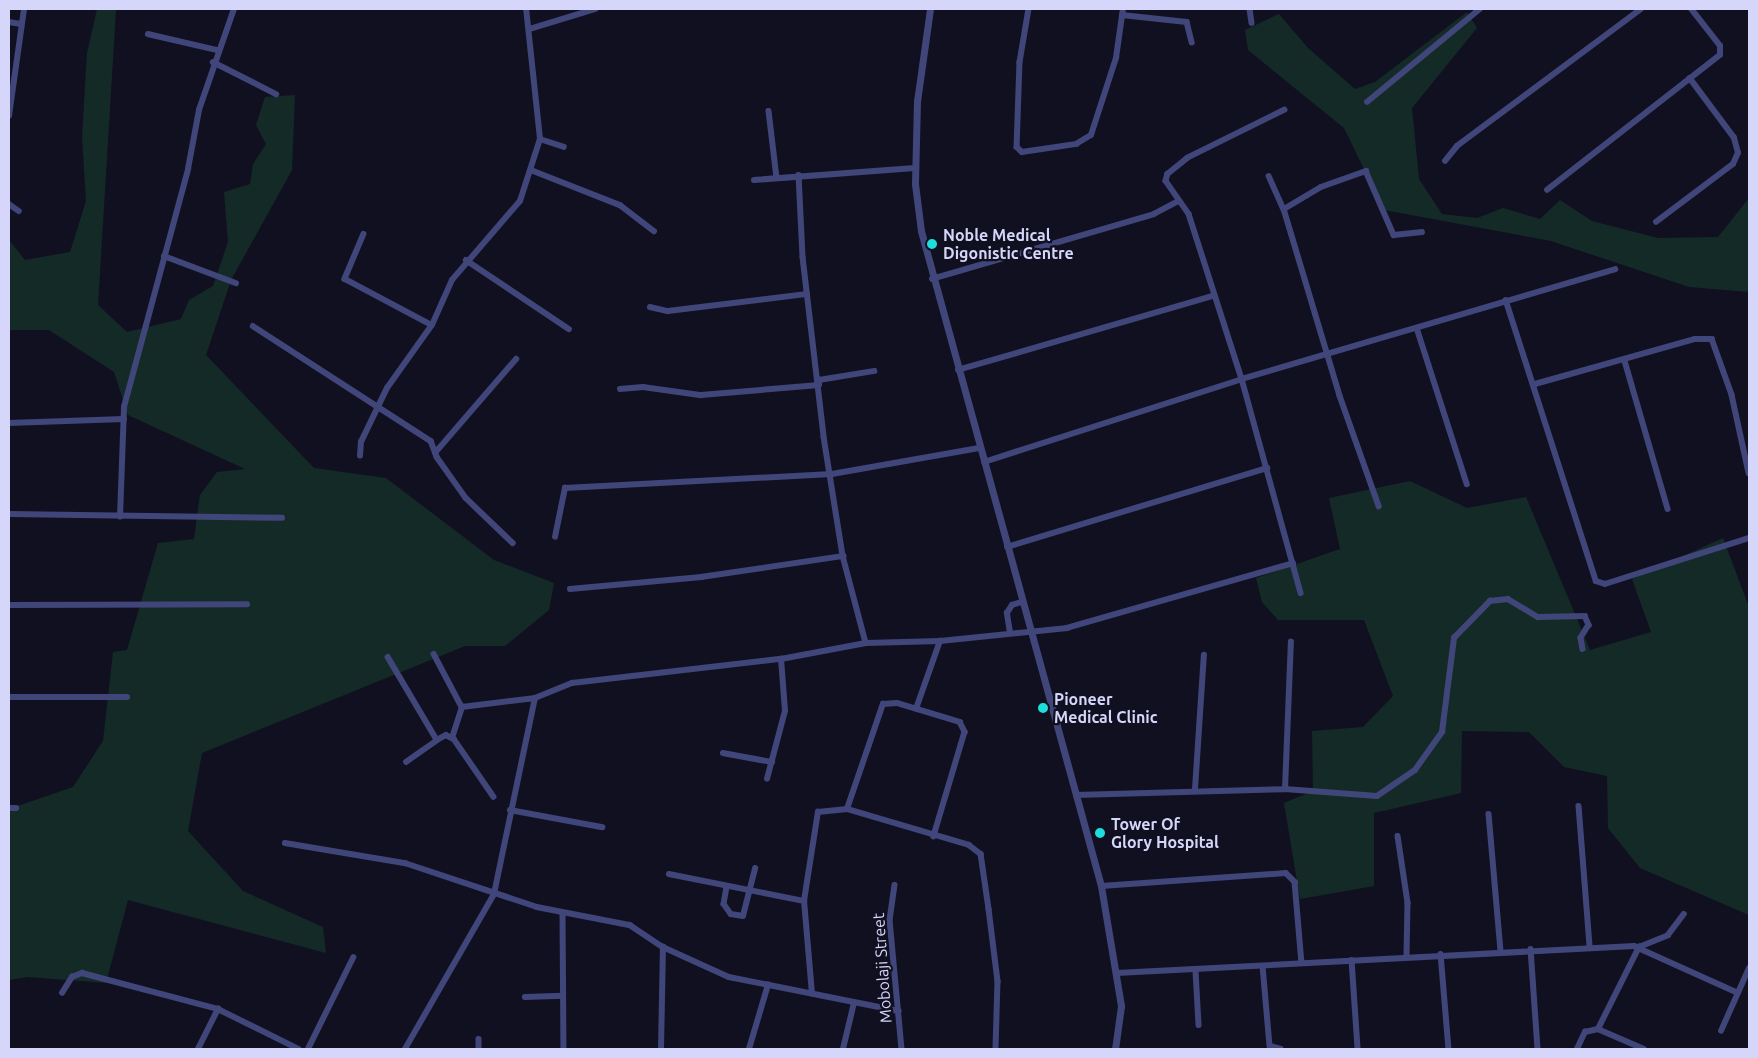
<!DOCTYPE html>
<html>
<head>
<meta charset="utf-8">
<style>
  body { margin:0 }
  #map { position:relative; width:1758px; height:1058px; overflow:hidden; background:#111021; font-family:Ubuntu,sans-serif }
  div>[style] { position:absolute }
  .green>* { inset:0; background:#142a27 }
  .minor>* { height:5.5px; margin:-2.75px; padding:0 2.75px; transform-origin:2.75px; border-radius:2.75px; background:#41467a }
  .tertiary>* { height:7px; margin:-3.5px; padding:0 3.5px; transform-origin:3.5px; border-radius:3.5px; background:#41467a }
  .dots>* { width:14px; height:14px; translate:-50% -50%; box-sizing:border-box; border:2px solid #111021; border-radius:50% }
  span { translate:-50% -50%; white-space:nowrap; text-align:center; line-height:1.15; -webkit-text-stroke:4.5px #111021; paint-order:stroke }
  .poi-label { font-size:16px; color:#d6d6fa; font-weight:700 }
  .left { translate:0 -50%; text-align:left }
  .street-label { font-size:16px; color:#d6d6fa }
  .frame { position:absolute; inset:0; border:10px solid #d6d6fa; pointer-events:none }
</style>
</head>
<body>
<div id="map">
  <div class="green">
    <div style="clip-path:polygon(97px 9px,116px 10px,98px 305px,127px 332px,181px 319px,189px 300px,213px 286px,228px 242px,224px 192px,250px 184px,253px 164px,266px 144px,256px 125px,265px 97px,295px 95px,292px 170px,231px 280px,206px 355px,314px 468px,386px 478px,494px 560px,554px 583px,549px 610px,505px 646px,465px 646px,202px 753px,188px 831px,243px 891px,323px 927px,326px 953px,128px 900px,106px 983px,28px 977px,9px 980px,9px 809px,73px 787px,103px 741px,113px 652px,127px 650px,158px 543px,194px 539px,200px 495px,217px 472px,245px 469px,128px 415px,114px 372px,49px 330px,9px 330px,9px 240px,25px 260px,70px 252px,86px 201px,82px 137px,87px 53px)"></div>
    <div style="clip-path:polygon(1467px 12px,1477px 28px,1412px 108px,1419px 179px,1442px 214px,1477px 218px,1503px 208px,1540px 219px,1560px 200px,1592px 221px,1658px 238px,1718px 237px,1749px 198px,1749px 292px,1689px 287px,1551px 241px,1384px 210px,1344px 128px,1248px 50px,1245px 30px,1279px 14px,1308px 48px,1355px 89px,1375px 82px)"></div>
    <div style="clip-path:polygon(1410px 481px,1467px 508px,1526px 497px,1590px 650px,1651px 632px,1632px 579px,1723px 538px,1749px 607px,1749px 915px,1640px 868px,1608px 828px,1607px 776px,1564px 767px,1529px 732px,1462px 731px,1461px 793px,1374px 813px,1374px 886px,1300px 899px,1284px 803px,1313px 791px,1312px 731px,1363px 727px,1393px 696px,1364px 620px,1278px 620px,1262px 602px,1256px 578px,1340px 549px,1329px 498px)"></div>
  </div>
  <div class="minor">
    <div style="left:1029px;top:9px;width:54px;rotate:99.6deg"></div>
    <div style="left:1020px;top:62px;width:85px;rotate:92deg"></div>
    <div style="left:1017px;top:147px;width:7px;rotate:45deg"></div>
    <div style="left:1022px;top:152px;width:55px;rotate:-8.4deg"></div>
    <div style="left:1076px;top:144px;width:17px;rotate:-31deg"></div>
    <div style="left:1091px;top:135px;width:81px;rotate:-72deg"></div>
    <div style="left:1116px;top:58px;width:49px;rotate:-81.9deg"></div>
    <div style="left:1250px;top:9px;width:14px;rotate:82deg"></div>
    <div style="left:1122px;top:15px;width:65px;rotate:6.1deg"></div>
    <div style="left:1187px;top:22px;width:21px;rotate:76deg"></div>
    <div style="left:9px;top:22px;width:12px;rotate:9deg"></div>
    <div style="left:530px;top:29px;width:68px;rotate:-17.1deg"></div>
    <div style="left:148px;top:34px;width:71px;rotate:13.1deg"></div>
    <div style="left:213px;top:62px;width:71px;rotate:26.9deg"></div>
    <div style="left:1367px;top:102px;width:146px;rotate:-39.5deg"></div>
    <div style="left:1285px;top:110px;width:108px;rotate:153.7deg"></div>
    <div style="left:1188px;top:158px;width:26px;rotate:141deg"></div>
    <div style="left:1168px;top:174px;width:7px;rotate:106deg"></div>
    <div style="left:1166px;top:181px;width:40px;rotate:55.1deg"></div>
    <div style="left:1189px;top:214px;width:173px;rotate:72.2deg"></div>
    <div style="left:1242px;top:379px;width:222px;rotate:74.6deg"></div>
    <div style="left:769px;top:111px;width:67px;rotate:83.2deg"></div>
    <div style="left:9px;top:116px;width:108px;rotate:-82deg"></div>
    <div style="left:540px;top:139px;width:25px;rotate:18deg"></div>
    <div style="left:1445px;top:161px;width:19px;rotate:-51deg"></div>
    <div style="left:1457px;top:146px;width:229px;rotate:-36.7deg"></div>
    <div style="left:531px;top:170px;width:96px;rotate:21.5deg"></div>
    <div style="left:620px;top:205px;width:43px;rotate:37.4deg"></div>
    <div style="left:799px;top:175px;width:82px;rotate:87.2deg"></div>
    <div style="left:803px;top:257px;width:181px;rotate:83.3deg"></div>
    <div style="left:824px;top:437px;width:121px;rotate:80.9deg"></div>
    <div style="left:843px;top:556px;width:90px;rotate:75.2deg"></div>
    <div style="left:1269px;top:176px;width:36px;rotate:66deg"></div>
    <div style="left:1284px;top:209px;width:43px;rotate:-30.7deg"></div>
    <div style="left:1321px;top:187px;width:48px;rotate:-19.6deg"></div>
    <div style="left:1366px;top:171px;width:70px;rotate:66.4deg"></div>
    <div style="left:1394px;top:235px;width:28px;rotate:-6deg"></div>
    <div style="left:754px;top:180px;width:161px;rotate:-4.3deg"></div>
    <div style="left:1547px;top:190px;width:219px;rotate:-38deg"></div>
    <div style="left:1720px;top:55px;width:9px;rotate:-90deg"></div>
    <div style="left:1720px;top:46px;width:47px;rotate:-128.1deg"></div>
    <div style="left:9px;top:204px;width:12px;rotate:35deg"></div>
    <div style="left:1284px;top:209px;width:195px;rotate:73.3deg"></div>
    <div style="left:1340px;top:396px;width:117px;rotate:70.5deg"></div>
    <div style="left:1656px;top:222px;width:96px;rotate:-37deg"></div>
    <div style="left:1733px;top:164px;width:12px;rotate:-66deg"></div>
    <div style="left:1738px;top:153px;width:16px;rotate:-105deg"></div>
    <div style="left:1734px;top:138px;width:74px;rotate:-126.7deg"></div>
    <div style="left:364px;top:234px;width:49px;rotate:112.9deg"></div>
    <div style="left:345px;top:279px;width:98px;rotate:27.9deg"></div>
    <div style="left:164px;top:256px;width:77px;rotate:20.6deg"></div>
    <div style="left:466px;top:260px;width:124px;rotate:33.8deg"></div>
    <div style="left:932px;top:279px;width:231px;rotate:-16.3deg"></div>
    <div style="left:1154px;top:214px;width:27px;rotate:-28deg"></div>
    <div style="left:1506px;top:300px;width:295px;rotate:72.2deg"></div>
    <div style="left:1596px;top:581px;width:9px;rotate:18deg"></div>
    <div style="left:1605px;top:584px;width:151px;rotate:-17.7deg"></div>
    <div style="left:650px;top:307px;width:18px;rotate:13deg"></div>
    <div style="left:668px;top:311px;width:140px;rotate:-7deg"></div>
    <div style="left:253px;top:326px;width:212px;rotate:32.9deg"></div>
    <div style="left:431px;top:441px;width:17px;rotate:69deg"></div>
    <div style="left:437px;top:457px;width:50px;rotate:54.7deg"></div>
    <div style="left:466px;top:498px;width:65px;rotate:43.8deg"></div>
    <div style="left:1417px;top:328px;width:164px;rotate:72.2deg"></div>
    <div style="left:1625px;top:361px;width:154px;rotate:73.8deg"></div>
    <div style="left:958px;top:370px;width:266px;rotate:-16.2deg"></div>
    <div style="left:1535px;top:384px;width:166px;rotate:-15.7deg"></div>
    <div style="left:1695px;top:339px;width:17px"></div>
    <div style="left:1712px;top:339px;width:59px;rotate:70.3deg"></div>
    <div style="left:1732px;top:395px;width:80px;rotate:77.7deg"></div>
    <div style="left:620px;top:389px;width:23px;rotate:-5deg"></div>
    <div style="left:643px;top:387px;width:59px;rotate:7.9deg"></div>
    <div style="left:701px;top:395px;width:118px;rotate:-4.8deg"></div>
    <div style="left:819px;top:385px;width:5px;rotate:-90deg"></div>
    <div style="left:819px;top:380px;width:56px;rotate:-9.3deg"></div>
    <div style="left:9px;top:423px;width:115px;rotate:-2deg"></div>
    <div style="left:435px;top:453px;width:124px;rotate:-49.2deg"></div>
    <div style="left:360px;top:456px;width:14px;rotate:-86deg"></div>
    <div style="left:361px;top:442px;width:60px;rotate:-64.3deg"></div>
    <div style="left:387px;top:388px;width:77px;rotate:-54.5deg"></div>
    <div style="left:432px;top:325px;width:49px;rotate:-66deg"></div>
    <div style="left:452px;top:280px;width:104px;rotate:-49.3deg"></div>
    <div style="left:520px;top:201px;width:65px;rotate:-72.1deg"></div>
    <div style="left:540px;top:139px;width:131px;rotate:-96.1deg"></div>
    <div style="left:984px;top:462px;width:271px;rotate:-17.8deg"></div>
    <div style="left:1242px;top:379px;width:389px;rotate:-16.4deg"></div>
    <div style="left:9px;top:514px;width:273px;rotate:0.8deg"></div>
    <div style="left:120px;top:517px;width:110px;rotate:-87.9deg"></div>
    <div style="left:124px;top:407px;width:246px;rotate:-74.9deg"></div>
    <div style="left:188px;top:169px;width:60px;rotate:-79.4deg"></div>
    <div style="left:199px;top:110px;width:107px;rotate:-70.9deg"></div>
    <div style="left:555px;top:537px;width:50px;rotate:-78.5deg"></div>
    <div style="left:565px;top:488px;width:267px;rotate:-3deg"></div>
    <div style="left:832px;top:474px;width:149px;rotate:-10deg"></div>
    <div style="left:1007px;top:547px;width:272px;rotate:-16.9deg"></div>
    <div style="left:570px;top:589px;width:132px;rotate:-5.2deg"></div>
    <div style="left:701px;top:577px;width:144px;rotate:-8.4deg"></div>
    <div style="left:9px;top:605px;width:238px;rotate:-0.2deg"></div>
    <div style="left:1010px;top:633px;width:20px;rotate:-99deg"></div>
    <div style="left:1007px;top:613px;width:9px;rotate:-58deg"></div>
    <div style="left:1012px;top:605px;width:10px;rotate:-17deg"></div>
    <div style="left:434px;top:654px;width:60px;rotate:62.2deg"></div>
    <div style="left:388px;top:657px;width:96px;rotate:59.4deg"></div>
    <div style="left:437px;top:740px;width:10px;rotate:-29deg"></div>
    <div style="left:446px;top:735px;width:9px;rotate:27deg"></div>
    <div style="left:454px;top:739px;width:70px;rotate:55.4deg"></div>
    <div style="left:9px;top:697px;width:118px"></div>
    <div style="left:462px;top:707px;width:74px;rotate:-7deg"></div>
    <div style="left:535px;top:698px;width:40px;rotate:-22deg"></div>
    <div style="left:572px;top:683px;width:210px;rotate:-6.6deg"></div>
    <div style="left:781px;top:659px;width:86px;rotate:-10.7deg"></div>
    <div style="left:866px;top:643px;width:74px;rotate:-1.5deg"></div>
    <div style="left:940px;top:641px;width:128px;rotate:-5.8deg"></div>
    <div style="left:1067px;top:628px;width:235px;rotate:-16deg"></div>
    <div style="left:916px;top:709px;width:72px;rotate:-70.6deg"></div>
    <div style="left:452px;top:738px;width:33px;rotate:-72deg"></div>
    <div style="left:723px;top:753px;width:50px;rotate:10.4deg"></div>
    <div style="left:406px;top:762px;width:38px;rotate:-35deg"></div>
    <div style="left:767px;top:779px;width:70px;rotate:-75.2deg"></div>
    <div style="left:785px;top:711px;width:52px;rotate:-94.4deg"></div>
    <div style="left:1195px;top:789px;width:134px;rotate:-86.2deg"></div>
    <div style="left:1285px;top:789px;width:92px;rotate:4.4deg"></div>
    <div style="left:1377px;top:796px;width:46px;rotate:-34.4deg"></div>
    <div style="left:1415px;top:770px;width:47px;rotate:-54.6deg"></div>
    <div style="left:1442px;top:732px;width:95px;rotate:-82.7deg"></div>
    <div style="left:1454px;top:638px;width:52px;rotate:-45.8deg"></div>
    <div style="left:1490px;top:601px;width:18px;rotate:-6deg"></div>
    <div style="left:1508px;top:599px;width:35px;rotate:31deg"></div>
    <div style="left:1538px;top:617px;width:47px;rotate:-1.2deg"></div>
    <div style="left:1585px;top:616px;width:10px;rotate:66deg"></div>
    <div style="left:1589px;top:625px;width:15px;rotate:122deg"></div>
    <div style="left:1581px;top:638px;width:11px;rotate:80deg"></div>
    <div style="left:1076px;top:795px;width:209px;rotate:-1.6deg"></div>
    <div style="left:1285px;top:789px;width:147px;rotate:-87.7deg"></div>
    <div style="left:1579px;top:806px;width:141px;rotate:85.5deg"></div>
    <div style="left:9px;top:808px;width:7px"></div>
    <div style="left:847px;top:809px;width:111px;rotate:-71.1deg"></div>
    <div style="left:883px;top:704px;width:14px;rotate:-4deg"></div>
    <div style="left:897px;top:703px;width:66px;rotate:16.8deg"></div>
    <div style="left:960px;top:722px;width:11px;rotate:63deg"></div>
    <div style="left:965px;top:732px;width:109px;rotate:106.6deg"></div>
    <div style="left:510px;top:810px;width:94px;rotate:10.5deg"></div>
    <div style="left:1489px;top:814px;width:138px;rotate:85deg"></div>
    <div style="left:1398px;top:836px;width:68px;rotate:81.5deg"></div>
    <div style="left:1408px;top:903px;width:53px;rotate:91.1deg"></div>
    <div style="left:285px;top:843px;width:122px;rotate:9.5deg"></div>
    <div style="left:405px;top:863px;width:139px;rotate:18.4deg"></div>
    <div style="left:537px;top:907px;width:95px;rotate:11deg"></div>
    <div style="left:630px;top:925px;width:40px;rotate:34deg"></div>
    <div style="left:663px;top:947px;width:72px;rotate:24.4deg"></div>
    <div style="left:729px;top:977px;width:173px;rotate:11.3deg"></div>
    <div style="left:669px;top:874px;width:138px;rotate:11.3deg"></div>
    <div style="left:895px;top:885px;width:35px;rotate:98deg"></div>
    <div style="left:890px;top:920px;width:130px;rotate:84.7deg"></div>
    <div style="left:1101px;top:886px;width:185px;rotate:-4deg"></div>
    <div style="left:1286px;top:873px;width:13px;rotate:45deg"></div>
    <div style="left:1295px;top:882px;width:81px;rotate:85.1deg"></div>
    <div style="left:727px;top:887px;width:17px;rotate:100deg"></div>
    <div style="left:724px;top:904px;width:12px;rotate:55deg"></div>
    <div style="left:731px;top:914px;width:12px;rotate:9deg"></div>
    <div style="left:743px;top:916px;width:49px;rotate:-75.7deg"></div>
    <div style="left:563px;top:913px;width:136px;rotate:89.6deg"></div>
    <div style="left:1531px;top:949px;width:100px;rotate:86deg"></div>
    <div style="left:1441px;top:954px;width:95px;rotate:85.2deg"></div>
    <div style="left:1352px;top:960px;width:89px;rotate:86.1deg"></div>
    <div style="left:1263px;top:966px;width:80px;rotate:85deg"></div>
    <div style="left:1270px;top:1046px;width:11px;rotate:15deg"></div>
    <div style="left:1196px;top:971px;width:54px;rotate:86.8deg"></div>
    <div style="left:1117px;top:973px;width:518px;rotate:-2.99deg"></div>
    <div style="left:1634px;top:946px;width:114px;rotate:24.3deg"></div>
    <div style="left:62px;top:993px;width:19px;rotate:-58deg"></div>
    <div style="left:72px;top:977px;width:11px;rotate:-22deg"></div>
    <div style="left:82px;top:973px;width:141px;rotate:14.8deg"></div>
    <div style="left:218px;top:1009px;width:90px;rotate:26.3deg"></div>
    <div style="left:812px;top:994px;width:93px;rotate:-94.9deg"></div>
    <div style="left:804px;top:901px;width:90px;rotate:-81.1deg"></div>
    <div style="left:818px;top:812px;width:29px;rotate:-6deg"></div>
    <div style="left:847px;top:809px;width:127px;rotate:16.4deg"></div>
    <div style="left:969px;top:845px;width:15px;rotate:37deg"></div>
    <div style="left:981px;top:854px;width:56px;rotate:81.7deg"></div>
    <div style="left:989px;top:909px;width:73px;rotate:82.9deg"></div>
    <div style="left:998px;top:981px;width:68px;rotate:91.7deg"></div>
    <div style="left:525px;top:997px;width:38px;rotate:-2deg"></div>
    <div style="left:1598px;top:1029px;width:50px;rotate:23.5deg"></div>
    <div style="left:1721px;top:1031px;width:69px;rotate:-66deg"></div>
    <div style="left:479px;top:1039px;width:10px;rotate:90deg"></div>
    <div style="left:198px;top:1049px;width:45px;rotate:-63.4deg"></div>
    <div style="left:308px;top:1049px;width:102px;rotate:-63.7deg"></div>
    <div style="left:405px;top:1049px;width:179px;rotate:-60.1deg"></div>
    <div style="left:494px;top:894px;width:200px;rotate:-78.2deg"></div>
    <div style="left:661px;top:1049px;width:102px;rotate:-88.9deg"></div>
    <div style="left:749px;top:1049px;width:67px;rotate:-73.5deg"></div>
    <div style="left:843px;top:1049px;width:47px;rotate:-76.6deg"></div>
    <div style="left:1577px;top:1049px;width:19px;rotate:-65deg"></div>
    <div style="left:1585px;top:1032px;width:13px;rotate:-13deg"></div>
    <div style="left:1598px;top:1029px;width:92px;rotate:-63.4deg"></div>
    <div style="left:1639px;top:947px;width:31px;rotate:-22deg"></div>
    <div style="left:1668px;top:935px;width:26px;rotate:-53deg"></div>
  </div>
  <div class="tertiary">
    <div style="left:930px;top:9px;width:93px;rotate:98deg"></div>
    <div style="left:917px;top:101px;width:83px;rotate:91.4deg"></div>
    <div style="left:915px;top:184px;width:47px;rotate:82.7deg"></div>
    <div style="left:921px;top:231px;width:679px;rotate:74.63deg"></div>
    <div style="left:1101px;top:886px;width:122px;rotate:80.5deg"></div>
    <div style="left:1121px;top:1006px;width:43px;rotate:97.9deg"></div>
  </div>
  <div class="dots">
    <div style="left:932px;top:244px;background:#1ddedc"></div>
    <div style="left:1043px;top:708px;background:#1ddedc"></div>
    <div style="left:1100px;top:833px;background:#1ddedc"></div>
  </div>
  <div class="poi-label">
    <span class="left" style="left:943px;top:244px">Noble Medical<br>Digonistic Centre</span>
    <span class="left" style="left:1054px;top:708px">Pioneer<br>Medical Clinic</span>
    <span class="left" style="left:1111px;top:833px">Tower Of<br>Glory Hospital</span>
  </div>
  <div class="street-label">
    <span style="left:882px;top:968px;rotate:-94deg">Mobolaji Street</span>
  </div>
  <div class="frame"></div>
</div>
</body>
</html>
